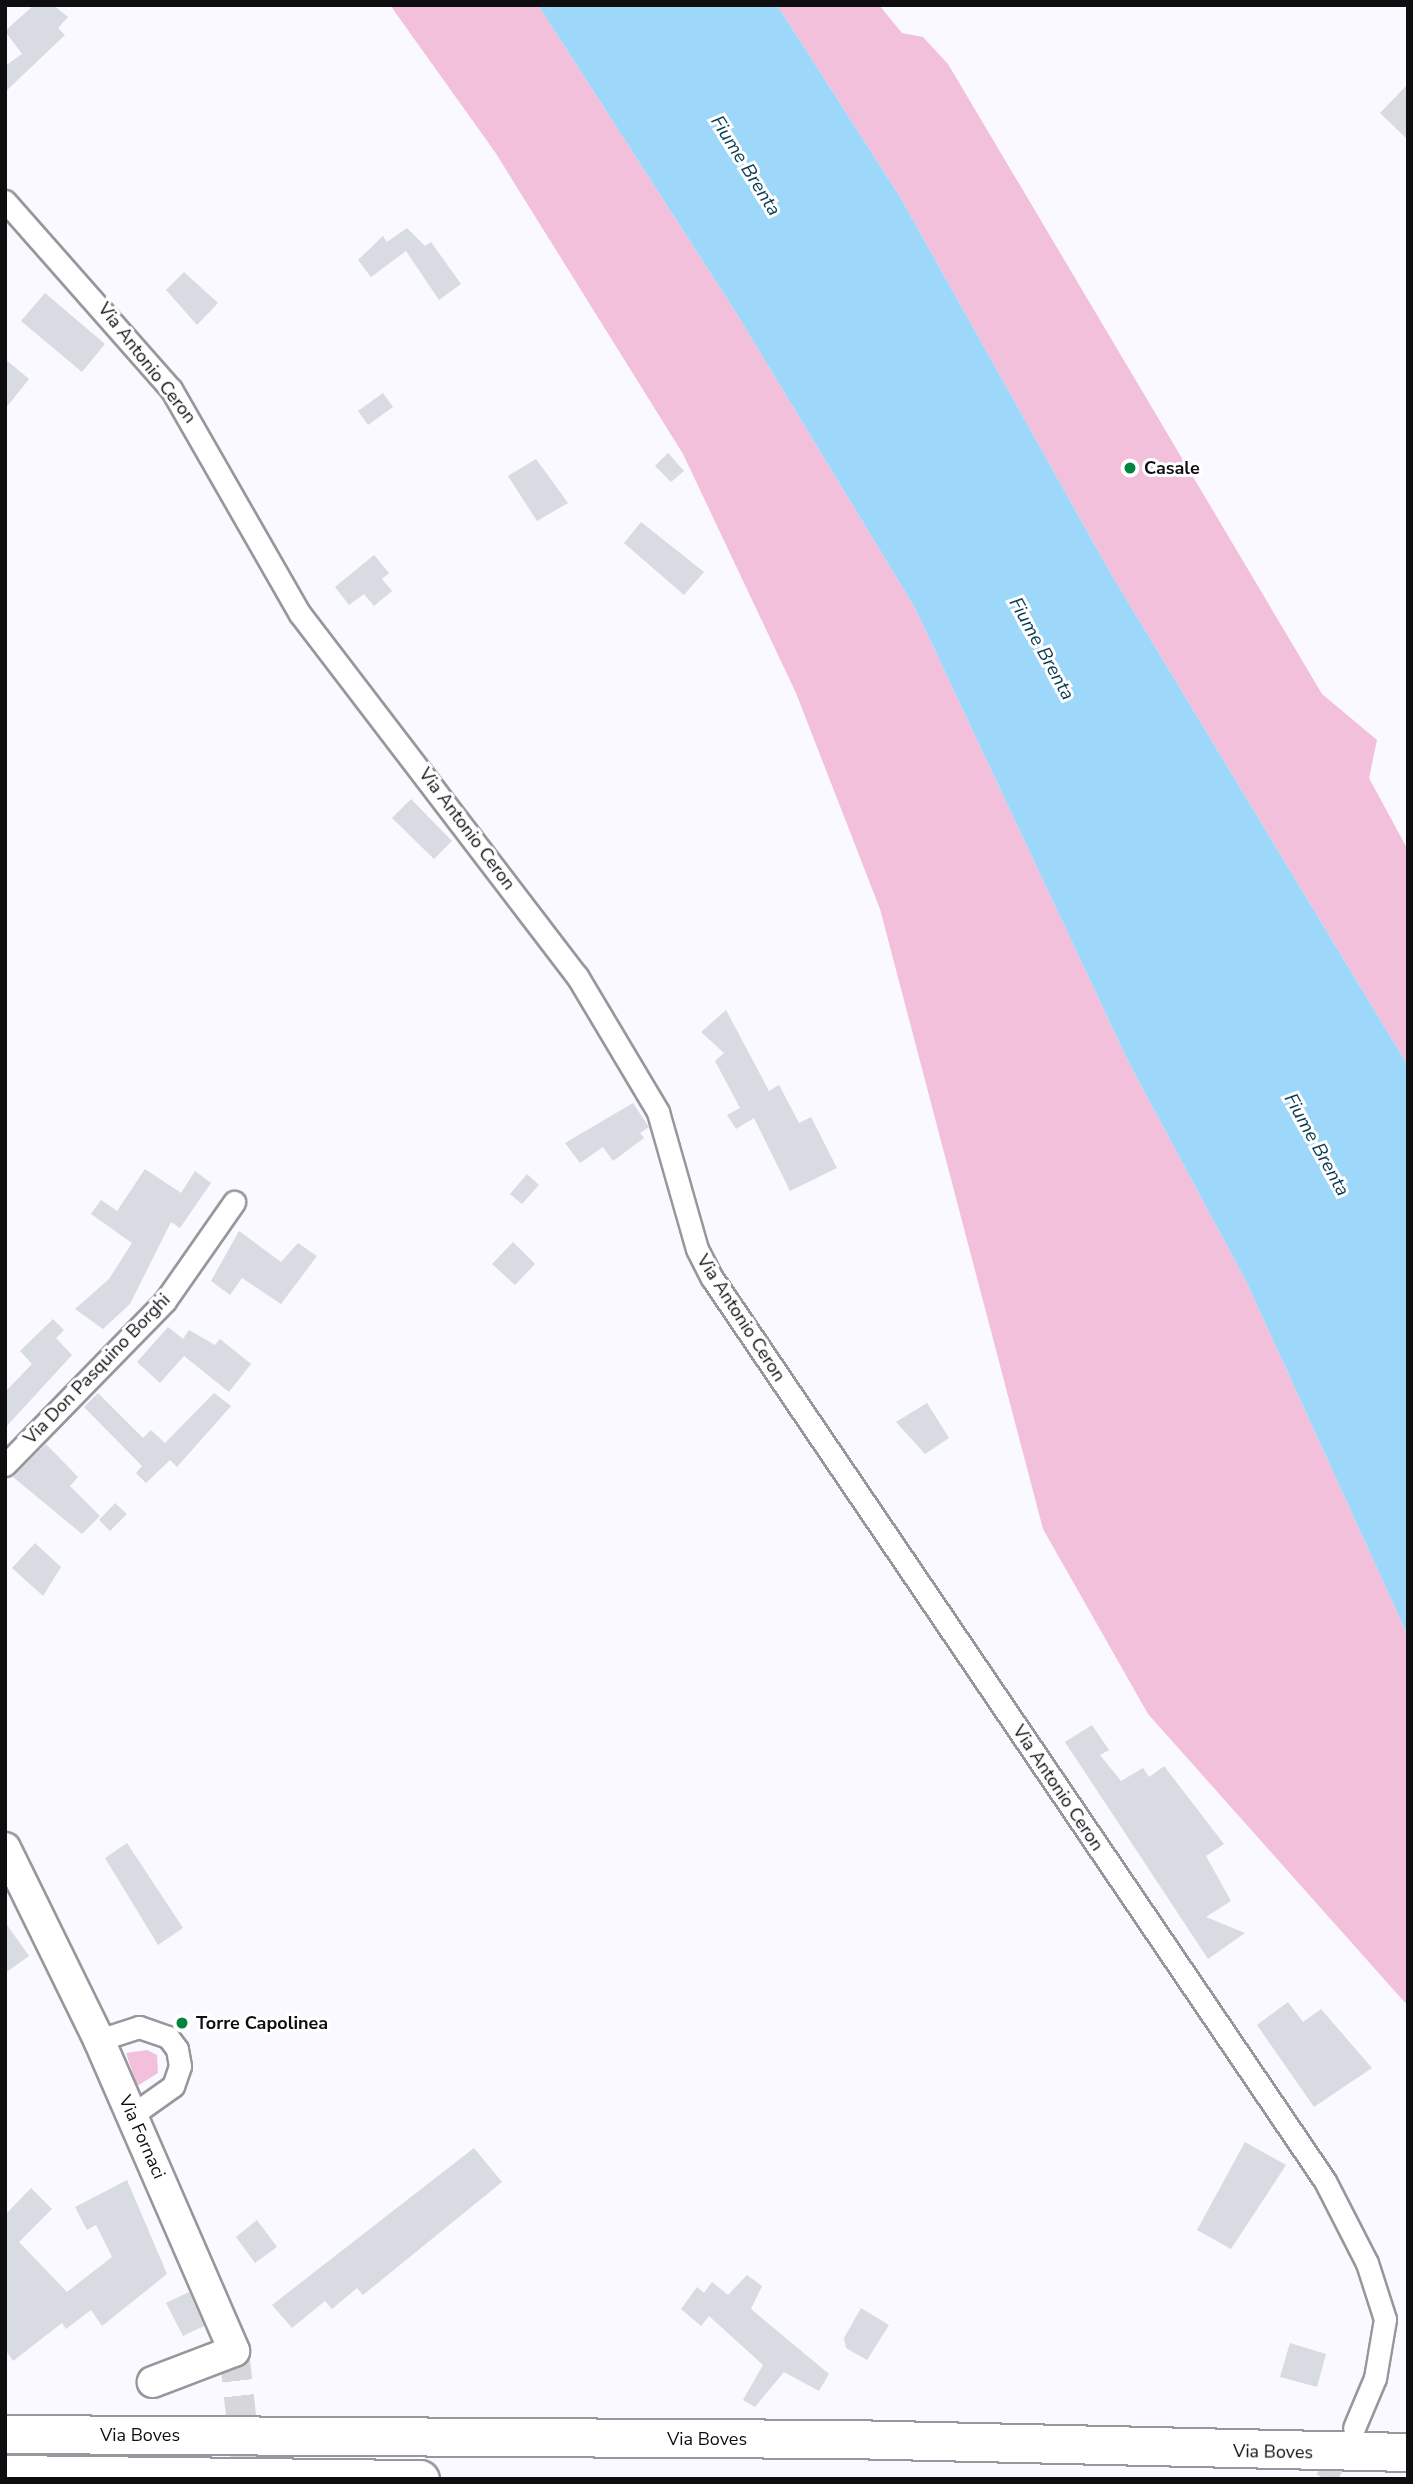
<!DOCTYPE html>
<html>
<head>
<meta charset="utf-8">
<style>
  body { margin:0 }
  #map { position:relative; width:1413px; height:2484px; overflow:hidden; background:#f9f9ff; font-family:"Nunito Sans",sans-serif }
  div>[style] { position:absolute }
  .green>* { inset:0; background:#f2c0db }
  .water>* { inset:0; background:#9dd8fb }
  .building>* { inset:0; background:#d8dbe1 }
  .street-tunnel>* { height:21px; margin-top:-10.5px; transform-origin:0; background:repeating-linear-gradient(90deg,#d6d6db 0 21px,transparent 0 31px) }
  .secondary-tunnel>* { height:30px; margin-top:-15px; transform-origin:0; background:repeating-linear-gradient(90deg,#d6d6db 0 30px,transparent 0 45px) }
  .roads { filter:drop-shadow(2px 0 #97979d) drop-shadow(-2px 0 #97979d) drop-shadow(0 2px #97979d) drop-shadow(0 -2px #97979d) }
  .street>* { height:21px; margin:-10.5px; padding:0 10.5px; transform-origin:10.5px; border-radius:10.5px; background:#fff }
  .secondary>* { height:30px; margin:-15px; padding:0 15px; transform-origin:15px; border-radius:15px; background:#fff }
  .highway>* { height:37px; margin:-18.5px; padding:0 18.5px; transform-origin:18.5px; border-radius:18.5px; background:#fff }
  .dots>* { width:19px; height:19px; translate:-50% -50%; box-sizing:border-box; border:4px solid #fff; border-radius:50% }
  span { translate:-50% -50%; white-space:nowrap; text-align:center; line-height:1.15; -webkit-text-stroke:6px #fff; paint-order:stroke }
  .street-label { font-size:18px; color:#0e0e10 }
  .poi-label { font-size:18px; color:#0e0e10; font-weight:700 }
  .left { translate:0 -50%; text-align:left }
  .water-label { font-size:19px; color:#093b52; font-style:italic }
  .frame { position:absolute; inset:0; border:7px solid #0e0e10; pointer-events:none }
</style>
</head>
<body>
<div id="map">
  <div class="green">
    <div style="clip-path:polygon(390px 5px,538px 5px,735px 311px,915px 608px,1129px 1063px,1246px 1281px,1408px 1636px,1408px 2006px,1148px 1714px,1043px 1529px,880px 909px,796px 693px,683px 454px,495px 152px)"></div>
    <div style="clip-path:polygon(777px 5px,879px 5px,902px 33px,923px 37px,948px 64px,1322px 694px,1377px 740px,1369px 778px,1408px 850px,1408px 1066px,1111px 574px,900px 197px)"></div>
    <div style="clip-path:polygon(147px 2050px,157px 2055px,158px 2073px,137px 2086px,126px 2053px)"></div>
  </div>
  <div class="water">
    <div style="clip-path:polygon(538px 5px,777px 5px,900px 197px,1111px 574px,1408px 1066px,1408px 1636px,1246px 1281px,1129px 1063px,915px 608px,735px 311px)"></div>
  </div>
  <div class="building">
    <div style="clip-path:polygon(34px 5px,53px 5px,68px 17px,58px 28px,65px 35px,5px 92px,5px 66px,22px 54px,5px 31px)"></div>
    <div style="clip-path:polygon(1408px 84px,1408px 140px,1380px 113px)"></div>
    <div style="clip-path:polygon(407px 228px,425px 246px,431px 242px,461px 284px,439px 300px,406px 251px,371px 277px,358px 260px,383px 236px,387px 242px)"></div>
    <div style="clip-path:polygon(184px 272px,218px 303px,197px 325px,166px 290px)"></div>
    <div style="clip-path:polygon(45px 293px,105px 344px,82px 372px,21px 321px)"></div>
    <div style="clip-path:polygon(5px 359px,29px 379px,5px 409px)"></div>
    <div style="clip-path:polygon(383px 393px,393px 407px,368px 425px,358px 411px)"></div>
    <div style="clip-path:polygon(668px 453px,684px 471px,671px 482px,655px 466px)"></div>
    <div style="clip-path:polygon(536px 459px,568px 503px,537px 521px,508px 476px)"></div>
    <div style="clip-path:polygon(641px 522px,704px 572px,684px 595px,624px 543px)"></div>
    <div style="clip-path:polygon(374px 555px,389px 573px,382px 579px,392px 591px,374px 606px,364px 594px,349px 605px,335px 587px)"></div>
    <div style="clip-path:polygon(411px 799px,452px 841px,434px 859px,392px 818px)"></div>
    <div style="clip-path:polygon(726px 1010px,769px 1091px,779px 1085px,799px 1123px,811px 1117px,837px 1168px,790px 1191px,754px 1118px,736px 1129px,727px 1115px,740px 1108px,715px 1061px,724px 1053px,701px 1032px)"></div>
    <div style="clip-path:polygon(633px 1103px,649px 1127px,640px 1133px,644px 1138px,613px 1161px,603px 1147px,580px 1163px,565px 1143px)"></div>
    <div style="clip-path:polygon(145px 1169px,181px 1193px,195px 1171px,211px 1183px,180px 1228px,171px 1222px,130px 1304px,103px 1329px,75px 1309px,109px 1279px,132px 1243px,91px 1214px,101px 1200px,117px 1211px)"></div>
    <div style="clip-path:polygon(527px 1174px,539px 1185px,522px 1204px,510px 1194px)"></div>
    <div style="clip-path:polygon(239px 1231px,281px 1262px,298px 1243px,317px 1256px,281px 1304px,242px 1278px,230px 1295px,211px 1281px)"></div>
    <div style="clip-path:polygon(513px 1242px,535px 1264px,515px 1285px,492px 1264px)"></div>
    <div style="clip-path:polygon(53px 1319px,64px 1330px,56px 1338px,72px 1355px,5px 1428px,5px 1392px,32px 1364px,20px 1351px)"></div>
    <div style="clip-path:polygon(168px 1327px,183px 1339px,189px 1330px,215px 1345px,220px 1339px,251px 1364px,229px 1392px,184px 1356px,160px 1383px,137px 1362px)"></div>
    <div style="clip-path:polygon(98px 1393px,143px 1438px,151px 1430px,165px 1443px,214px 1393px,231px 1406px,177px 1467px,170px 1460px,146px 1483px,136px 1473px,142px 1466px,84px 1407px)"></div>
    <div style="clip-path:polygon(927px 1403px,949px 1438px,925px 1454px,896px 1422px)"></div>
    <div style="clip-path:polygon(46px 1444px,78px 1477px,70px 1486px,100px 1516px,82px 1534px,13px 1477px)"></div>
    <div style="clip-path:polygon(115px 1503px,127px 1514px,110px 1531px,99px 1520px)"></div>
    <div style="clip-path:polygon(35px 1543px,61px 1567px,43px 1596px,12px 1568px)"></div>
    <div style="clip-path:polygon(1092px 1725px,1109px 1750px,1100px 1755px,1121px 1781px,1143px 1768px,1149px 1777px,1164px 1766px,1224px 1844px,1206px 1856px,1231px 1901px,1206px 1917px,1245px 1933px,1208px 1959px,1065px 1742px)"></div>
    <div style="clip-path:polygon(127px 1843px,183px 1928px,158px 1945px,105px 1858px)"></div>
    <div style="clip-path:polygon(5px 1922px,29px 1956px,5px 1973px)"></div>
    <div style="clip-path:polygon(1288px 2002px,1303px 2022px,1321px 2009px,1372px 2068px,1314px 2107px,1257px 2025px)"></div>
    <div style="clip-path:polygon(1245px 2142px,1286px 2165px,1231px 2249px,1197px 2230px)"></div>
    <div style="clip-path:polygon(474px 2148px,502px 2182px,363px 2295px,357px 2288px,332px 2309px,325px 2301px,292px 2328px,272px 2305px)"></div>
    <div style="clip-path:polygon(127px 2180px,167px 2274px,102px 2326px,91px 2310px,66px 2329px,62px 2323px,13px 2361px,5px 2349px,5px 2215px,31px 2188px,52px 2209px,19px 2242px,67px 2292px,112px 2257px,96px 2225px,87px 2230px,75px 2207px)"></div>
    <div style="clip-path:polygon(257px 2220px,277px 2247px,255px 2263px,236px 2237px)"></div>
    <div style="clip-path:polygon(747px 2275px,762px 2286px,751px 2309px,829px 2374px,819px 2391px,784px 2372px,755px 2407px,743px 2400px,763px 2365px,709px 2316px,701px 2326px,681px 2309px,697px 2287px,704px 2293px,712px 2282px,728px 2295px)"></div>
    <div style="clip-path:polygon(189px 2292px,204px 2326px,183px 2336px,166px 2303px)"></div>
    <div style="clip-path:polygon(861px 2308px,889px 2325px,867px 2360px,846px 2348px,844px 2338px)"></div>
    <div style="clip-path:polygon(1290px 2343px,1326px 2354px,1317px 2387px,1280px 2377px)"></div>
  </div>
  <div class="street-tunnel">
    <div style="left:1326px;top:2479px;width:40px;rotate:-62deg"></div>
  </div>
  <div class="secondary-tunnel">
    <div style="left:234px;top:2351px;width:129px;rotate:83.8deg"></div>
  </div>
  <div class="roads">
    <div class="street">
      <div style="left:5px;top:201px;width:251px;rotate:48.6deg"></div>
      <div style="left:171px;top:389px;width:259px;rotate:60.2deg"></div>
      <div style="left:300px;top:614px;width:456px;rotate:52.6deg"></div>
      <div style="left:577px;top:976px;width:158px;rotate:59.2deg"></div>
      <div style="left:658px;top:1112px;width:142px;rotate:74.1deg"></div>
      <div style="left:697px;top:1249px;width:33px;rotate:63deg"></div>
      <div style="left:712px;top:1278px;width:1091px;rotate:55.83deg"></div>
      <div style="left:1325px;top:2181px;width:92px;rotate:62.9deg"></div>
      <div style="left:1367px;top:2263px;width:59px;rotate:72.2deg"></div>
      <div style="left:1385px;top:2319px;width:60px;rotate:99.6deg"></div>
      <div style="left:1375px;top:2378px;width:54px;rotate:112.8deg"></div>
      <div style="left:5px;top:1465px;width:229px;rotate:-45.7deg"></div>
      <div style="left:165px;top:1301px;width:121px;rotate:-55.1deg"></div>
      <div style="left:99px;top:2040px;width:42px;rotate:-18deg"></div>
      <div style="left:139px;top:2027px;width:31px;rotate:19deg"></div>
      <div style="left:168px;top:2037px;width:15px;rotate:53deg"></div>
      <div style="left:177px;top:2049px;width:17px;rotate:80deg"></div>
      <div style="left:180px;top:2066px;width:21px;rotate:109deg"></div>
      <div style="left:173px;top:2086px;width:50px;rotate:144.7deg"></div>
    </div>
    <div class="secondary">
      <div style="left:5px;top:1848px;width:214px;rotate:63.9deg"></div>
      <div style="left:99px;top:2040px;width:339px;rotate:66.5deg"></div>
      <div style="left:234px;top:2351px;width:87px;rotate:159.1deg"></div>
    </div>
    <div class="highway">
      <div style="left:5px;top:2434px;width:843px;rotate:0.34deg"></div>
      <div style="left:848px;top:2439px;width:560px;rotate:1.33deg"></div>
      <div style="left:5px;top:2474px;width:415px;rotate:0.7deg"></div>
    </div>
  </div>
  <div class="dots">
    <div style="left:1130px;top:468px;background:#008541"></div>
    <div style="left:182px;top:2023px;background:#008541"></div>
  </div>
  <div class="street-label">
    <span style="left:147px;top:363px;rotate:52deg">Via Antonio Ceron</span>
    <span style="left:467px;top:829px;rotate:53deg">Via Antonio Ceron</span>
    <span style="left:741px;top:1318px;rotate:57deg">Via Antonio Ceron</span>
    <span style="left:97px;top:1369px;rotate:-46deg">Via Don Pasquino Borghi</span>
    <span style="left:1058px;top:1788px;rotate:56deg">Via Antonio Ceron</span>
    <span style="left:142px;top:2137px;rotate:66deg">Via Fornaci</span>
    <span style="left:140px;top:2435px">Via Boves</span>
    <span style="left:707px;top:2439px">Via Boves</span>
    <span style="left:1273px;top:2452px;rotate:1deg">Via Boves</span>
  </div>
  <div class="poi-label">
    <span class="left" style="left:1144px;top:468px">Casale</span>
    <span class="left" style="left:196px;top:2023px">Torre Capolinea</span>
  </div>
  <div class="water-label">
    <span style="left:745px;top:166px;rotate:58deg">Fiume Brenta</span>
    <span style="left:1041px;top:649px;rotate:61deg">Fiume Brenta</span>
    <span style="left:1316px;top:1145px;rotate:61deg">Fiume Brenta</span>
  </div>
  <div class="frame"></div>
</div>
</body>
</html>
